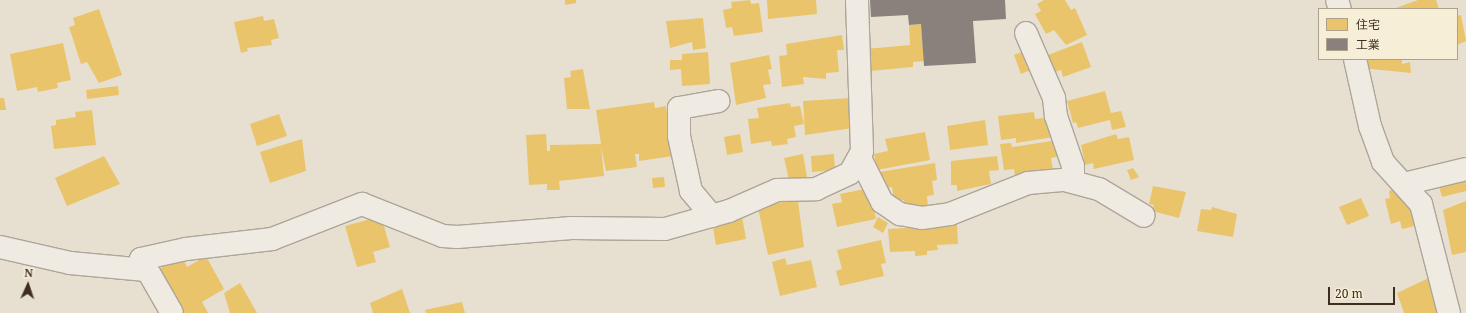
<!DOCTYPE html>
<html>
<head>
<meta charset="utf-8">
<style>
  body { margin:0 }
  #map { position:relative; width:1466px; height:313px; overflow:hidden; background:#e7e0d1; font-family:"Noto Serif","Noto Sans JP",serif }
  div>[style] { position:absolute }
  .homes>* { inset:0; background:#e9c46a }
  .industry>* { inset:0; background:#8a817c }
  .roads { filter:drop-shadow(1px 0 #ada599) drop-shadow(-1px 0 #ada599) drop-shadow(0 1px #ada599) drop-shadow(0 -1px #ada599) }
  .minor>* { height:22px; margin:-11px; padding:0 11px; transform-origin:11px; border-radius:11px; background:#efebe3 }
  span { translate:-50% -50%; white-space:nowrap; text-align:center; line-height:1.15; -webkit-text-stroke:4px #f7eed8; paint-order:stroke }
  .legend { position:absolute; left:1318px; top:8px; width:140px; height:52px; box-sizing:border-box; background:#f7eed8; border:1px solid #ada18e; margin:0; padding:5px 7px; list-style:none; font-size:12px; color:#3d2e20 }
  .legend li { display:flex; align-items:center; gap:8px; height:20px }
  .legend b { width:20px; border:1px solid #ada18e }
  .north { position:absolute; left:8px; top:265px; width:40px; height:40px; -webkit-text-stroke:3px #f7eed8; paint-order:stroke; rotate:3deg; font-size:11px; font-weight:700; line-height:16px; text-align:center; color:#3d2e20 }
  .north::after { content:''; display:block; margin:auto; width:14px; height:18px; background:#3d2e20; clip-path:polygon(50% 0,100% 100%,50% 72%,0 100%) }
  .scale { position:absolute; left:1328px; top:287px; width:67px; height:18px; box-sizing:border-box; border:2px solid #3d2e20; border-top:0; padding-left:5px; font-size:12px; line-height:14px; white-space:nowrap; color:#3d2e20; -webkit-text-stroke:3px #f7eed8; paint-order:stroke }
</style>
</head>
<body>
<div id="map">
  <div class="homes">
    <div style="clip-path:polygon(565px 0,576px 0,576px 3px,565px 5px)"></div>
    <div style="clip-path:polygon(750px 0,751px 4px,759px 3px,763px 32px,734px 36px,732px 27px,726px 28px,723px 10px,732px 8px,731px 2px)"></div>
    <div style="clip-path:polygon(767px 0,816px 0,817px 14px,768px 19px)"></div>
    <div style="clip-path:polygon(1044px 0,1065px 0,1071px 10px,1075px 8px,1087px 35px,1066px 45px,1054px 30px,1046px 34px,1035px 14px,1041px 11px,1037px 4px)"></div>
    <div style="clip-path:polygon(1418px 0,1436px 0,1439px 9px,1393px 9px)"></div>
    <div style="clip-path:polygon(99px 9px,122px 75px,99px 83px,87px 62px,81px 64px,69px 27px,75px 25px,73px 18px)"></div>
    <div style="clip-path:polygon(1461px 15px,1466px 41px,1457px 45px,1457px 16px)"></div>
    <div style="clip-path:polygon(263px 16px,264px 21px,274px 19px,279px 38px,271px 40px,272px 45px,247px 48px,248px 51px,241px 53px,234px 22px)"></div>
    <div style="clip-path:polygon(703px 18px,706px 48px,693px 50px,692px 42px,670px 48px,666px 21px)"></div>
    <div style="clip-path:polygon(921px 24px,924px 61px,913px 62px,913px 67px,870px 71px,865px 49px,910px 45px,909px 25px)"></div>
    <div style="clip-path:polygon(842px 35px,844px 50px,837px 50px,839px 72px,826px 73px,826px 79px,803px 77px,804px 84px,782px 87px,779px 56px,787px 55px,786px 44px)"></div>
    <div style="clip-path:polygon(1082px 42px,1091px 67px,1063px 77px,1061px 70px,1055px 72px,1048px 55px)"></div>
    <div style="clip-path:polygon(63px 43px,71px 80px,57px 83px,58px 88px,38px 92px,37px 87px,17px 91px,10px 54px)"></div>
    <div style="clip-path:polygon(1031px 48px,1038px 67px,1021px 74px,1014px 55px)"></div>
    <div style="clip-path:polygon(708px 52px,710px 84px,682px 86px,681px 69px,670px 70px,670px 60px,682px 60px,682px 54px)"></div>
    <div style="clip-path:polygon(769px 55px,772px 69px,768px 70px,771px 84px,763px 85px,766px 98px,736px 105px,730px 63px)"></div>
    <div style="clip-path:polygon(1361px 59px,1402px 59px,1402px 64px,1410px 62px,1411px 73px,1362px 68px)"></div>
    <div style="clip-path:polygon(583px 69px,590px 109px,567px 109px,564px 78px,571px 77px,570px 71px)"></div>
    <div style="clip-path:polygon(118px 86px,119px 95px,87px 99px,86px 90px)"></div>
    <div style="clip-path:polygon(1105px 91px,1111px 113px,1121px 111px,1126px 127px,1112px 130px,1110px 120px,1078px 128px,1076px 122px,1073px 123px,1067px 101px)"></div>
    <div style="clip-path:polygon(0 98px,4px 98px,6px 110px,0 110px)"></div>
    <div style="clip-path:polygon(851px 98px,853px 128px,805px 135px,803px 101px)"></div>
    <div style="clip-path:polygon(654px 102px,655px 108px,666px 106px,673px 156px,639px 161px,639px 154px,635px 154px,637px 167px,606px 171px,601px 147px,604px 176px,559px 181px,560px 190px,547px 190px,547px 184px,529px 185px,526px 135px,546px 134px,547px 151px,550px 151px,550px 145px,601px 144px,596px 110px)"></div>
    <div style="clip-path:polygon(790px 103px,791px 107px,800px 106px,804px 124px,794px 126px,796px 137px,787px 139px,788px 144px,772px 146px,771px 141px,751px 144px,748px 119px,759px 118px,757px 108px)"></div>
    <div style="clip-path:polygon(92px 110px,96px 145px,54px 149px,51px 126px,56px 125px,56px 120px,76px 117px,75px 112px)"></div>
    <div style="clip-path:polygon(1034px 112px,1035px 119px,1051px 117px,1054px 137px,1016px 143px,1016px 138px,1001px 140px,998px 116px)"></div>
    <div style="clip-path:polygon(279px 114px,287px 136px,257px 146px,250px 124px)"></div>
    <div style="clip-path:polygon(985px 120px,988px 145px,950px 150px,947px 126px)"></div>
    <div style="clip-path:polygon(925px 132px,930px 160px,877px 170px,874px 154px,888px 151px,885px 139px)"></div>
    <div style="clip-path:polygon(740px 134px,743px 152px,727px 155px,724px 137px)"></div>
    <div style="clip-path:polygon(1116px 134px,1118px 139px,1129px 137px,1134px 160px,1094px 169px,1093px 163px,1085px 165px,1081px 145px)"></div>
    <div style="clip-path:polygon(302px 139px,306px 171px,270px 183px,260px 152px)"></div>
    <div style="clip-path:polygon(1058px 140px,1060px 156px,1051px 158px,1053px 170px,1015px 176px,1014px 169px,1004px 170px,1000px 144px,1011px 143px,1012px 147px)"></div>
    <div style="clip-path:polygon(803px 154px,807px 177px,789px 180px,784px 158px)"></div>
    <div style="clip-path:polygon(834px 154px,835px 170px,812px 172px,811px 156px)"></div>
    <div style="clip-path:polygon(104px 156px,120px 184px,67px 206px,55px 178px)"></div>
    <div style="clip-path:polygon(997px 156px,999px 170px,989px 171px,991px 184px,957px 191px,957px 185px,951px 185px,951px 161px)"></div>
    <div style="clip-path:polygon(935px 163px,937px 180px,932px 181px,934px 195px,927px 196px,928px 206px,905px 208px,904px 200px,894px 201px,892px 187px,885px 188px,879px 172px)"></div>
    <div style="clip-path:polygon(1133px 168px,1139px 177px,1131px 180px,1127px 170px)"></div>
    <div style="clip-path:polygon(1436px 176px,1466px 177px,1466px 191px,1442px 197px)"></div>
    <div style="clip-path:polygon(664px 177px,665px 187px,653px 188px,652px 178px)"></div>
    <div style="clip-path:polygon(1153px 186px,1186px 192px,1179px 218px,1152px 211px,1154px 205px,1149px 204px)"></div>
    <div style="clip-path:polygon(870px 188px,876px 219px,837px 227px,832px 204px,842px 202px,840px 194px)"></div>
    <div style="clip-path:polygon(1394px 189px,1421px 211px,1422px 224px,1402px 229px,1400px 221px,1391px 224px,1385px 199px,1390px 198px,1389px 191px)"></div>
    <div style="clip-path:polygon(1361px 198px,1369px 216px,1347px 225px,1339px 207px)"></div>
    <div style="clip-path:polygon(786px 201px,798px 201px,804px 247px,768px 255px,758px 208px)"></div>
    <div style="clip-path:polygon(1466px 201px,1466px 252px,1452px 255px,1443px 210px)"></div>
    <div style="clip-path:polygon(1212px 207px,1237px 214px,1233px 237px,1197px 231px,1201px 209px,1211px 210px)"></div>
    <div style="clip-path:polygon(381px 216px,390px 247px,373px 252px,376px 262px,357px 267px,345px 226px)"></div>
    <div style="clip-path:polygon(742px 216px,746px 239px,716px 245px,712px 222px)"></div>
    <div style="clip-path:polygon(878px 217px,888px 223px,883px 233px,873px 227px)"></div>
    <div style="clip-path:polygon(957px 225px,958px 244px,937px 245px,938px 250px,927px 251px,927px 255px,915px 256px,915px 251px,890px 252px,888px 229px)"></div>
    <div style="clip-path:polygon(881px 240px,886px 263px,881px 264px,884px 276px,840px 286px,836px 271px,842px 269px,837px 250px)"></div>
    <div style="clip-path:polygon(206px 256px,224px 289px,202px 302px,208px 313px,177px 313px,157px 270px,182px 257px,187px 267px)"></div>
    <div style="clip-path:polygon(785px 258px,787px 265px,811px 260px,817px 287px,780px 296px,772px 262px)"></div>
    <div style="clip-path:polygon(1435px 275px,1454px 313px,1404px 313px,1397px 293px)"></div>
    <div style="clip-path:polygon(240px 283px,257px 313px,230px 313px,224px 293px)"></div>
    <div style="clip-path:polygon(402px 289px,410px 313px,373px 313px,370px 303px)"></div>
    <div style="clip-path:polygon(462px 302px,465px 313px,426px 313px,425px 310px)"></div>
  </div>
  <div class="industry">
    <div style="clip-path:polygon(870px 0,1005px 0,1006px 19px,973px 21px,976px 63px,924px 66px,921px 24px,909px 25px,908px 15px,871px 17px)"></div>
  </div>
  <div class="roads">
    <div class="minor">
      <div style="left:1337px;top:0;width:9px;rotate:72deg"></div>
      <div style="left:1026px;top:33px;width:71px;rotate:66.7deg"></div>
      <div style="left:1054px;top:98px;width:18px;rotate:84deg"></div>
      <div style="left:1056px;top:116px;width:53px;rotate:71.2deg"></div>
      <div style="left:1073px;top:166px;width:15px;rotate:90deg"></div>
      <div style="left:1355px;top:59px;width:69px;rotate:77.4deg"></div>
      <div style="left:1370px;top:126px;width:38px;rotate:70deg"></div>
      <div style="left:1383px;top:162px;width:57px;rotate:47.9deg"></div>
      <div style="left:1421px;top:204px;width:113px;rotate:75.6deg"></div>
      <div style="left:860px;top:158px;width:49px;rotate:63.4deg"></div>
      <div style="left:882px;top:202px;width:22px;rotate:34deg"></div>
      <div style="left:900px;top:214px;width:22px;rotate:10deg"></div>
      <div style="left:922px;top:218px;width:28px;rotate:-8deg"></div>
      <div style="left:950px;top:214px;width:84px;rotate:-21.7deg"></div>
      <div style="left:1028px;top:183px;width:37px;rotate:-5deg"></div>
      <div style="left:1065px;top:180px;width:35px;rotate:15deg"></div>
      <div style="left:1099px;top:189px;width:52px;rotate:31deg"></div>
      <div style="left:1404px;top:184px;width:64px;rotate:-13.6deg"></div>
      <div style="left:712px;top:216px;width:33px;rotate:-130deg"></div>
      <div style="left:691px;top:191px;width:56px;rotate:-102.3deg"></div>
      <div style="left:679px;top:136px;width:28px;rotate:-90deg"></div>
      <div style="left:679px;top:108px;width:40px;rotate:-10deg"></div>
      <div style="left:0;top:247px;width:72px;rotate:12.9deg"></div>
      <div style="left:70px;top:263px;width:76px;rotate:5.3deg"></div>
      <div style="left:146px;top:270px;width:12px;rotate:-114deg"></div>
      <div style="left:141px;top:259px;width:46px;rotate:-12.5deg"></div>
      <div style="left:186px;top:249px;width:87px;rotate:-6.6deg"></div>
      <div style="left:272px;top:239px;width:97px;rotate:-21.3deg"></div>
      <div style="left:362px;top:204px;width:87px;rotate:21.6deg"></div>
      <div style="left:443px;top:236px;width:14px;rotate:4deg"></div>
      <div style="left:457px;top:237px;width:115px;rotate:-4.5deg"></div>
      <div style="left:572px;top:228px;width:93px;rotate:0.6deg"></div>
      <div style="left:665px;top:229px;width:66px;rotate:-15.7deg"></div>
      <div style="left:729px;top:211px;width:52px;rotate:-23.6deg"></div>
      <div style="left:777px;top:190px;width:39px;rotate:-1deg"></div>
      <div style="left:816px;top:189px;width:38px;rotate:-25deg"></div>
      <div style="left:850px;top:173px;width:25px;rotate:-61deg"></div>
      <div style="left:862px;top:151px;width:151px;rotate:-91.9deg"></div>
      <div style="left:141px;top:259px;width:62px;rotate:60.1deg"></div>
    </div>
  </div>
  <ul class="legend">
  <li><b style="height:11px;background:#e9c46a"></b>住宅</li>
  <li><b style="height:11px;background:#8a817c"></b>工業</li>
  </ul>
  <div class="north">N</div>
  <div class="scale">20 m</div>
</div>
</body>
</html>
